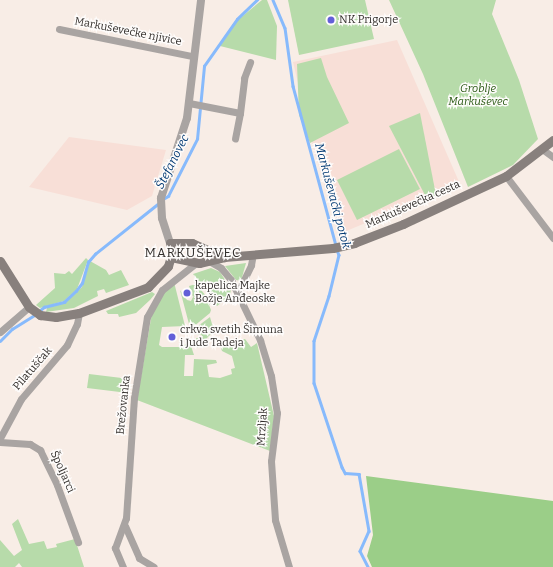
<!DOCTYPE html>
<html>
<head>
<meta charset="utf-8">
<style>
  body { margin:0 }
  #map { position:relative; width:553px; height:567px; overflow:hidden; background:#f8ede6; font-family:Bitter,serif }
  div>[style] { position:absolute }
  .education>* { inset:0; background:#f8dfd7 }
  .green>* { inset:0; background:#b7dbaa }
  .forest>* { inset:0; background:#9bce88 }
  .stream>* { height:2.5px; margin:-1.25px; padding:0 1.25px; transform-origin:1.25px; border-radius:1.25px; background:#87bafc }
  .minor>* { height:7px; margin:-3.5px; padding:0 3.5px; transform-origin:3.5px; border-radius:3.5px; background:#a9a4a2 }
  .tertiary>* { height:8px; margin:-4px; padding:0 4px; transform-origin:4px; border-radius:4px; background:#a9a4a2 }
  .secondary>* { height:9px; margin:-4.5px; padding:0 4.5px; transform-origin:4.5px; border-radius:4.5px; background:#88807d }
  .dots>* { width:11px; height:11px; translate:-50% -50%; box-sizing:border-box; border:2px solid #fefcfb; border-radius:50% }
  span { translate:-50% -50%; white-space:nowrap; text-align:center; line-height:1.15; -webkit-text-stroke:3px #fefcfb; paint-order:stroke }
  .poi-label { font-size:11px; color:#332f2c }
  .left { translate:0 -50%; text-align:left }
  .street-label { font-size:11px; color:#332f2c }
  .park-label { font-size:11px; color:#2a5914; font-style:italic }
  .water-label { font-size:12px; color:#043b74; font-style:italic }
  .quarter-label { font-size:13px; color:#332f2c; letter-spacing:1px }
</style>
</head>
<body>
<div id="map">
  <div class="education">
    <div style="clip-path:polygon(397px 40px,460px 184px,339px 234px,314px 150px,293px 62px)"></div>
    <div style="clip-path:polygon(69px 137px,166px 150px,152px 196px,127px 210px,29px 187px)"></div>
  </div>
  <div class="green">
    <div style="clip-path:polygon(262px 0,267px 0,277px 26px,276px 60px,220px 46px,233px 24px)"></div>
    <div style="clip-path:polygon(288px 0,365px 0,374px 39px,299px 55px)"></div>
    <div style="clip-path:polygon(389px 0,496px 0,492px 14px,519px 80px,538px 139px,513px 165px,468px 187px,423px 74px)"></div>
    <div style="clip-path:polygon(321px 58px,327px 77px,349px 123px,310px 143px,299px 115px,297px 64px)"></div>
    <div style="clip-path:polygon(420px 113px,436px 195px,432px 197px,426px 197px,389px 126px)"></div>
    <div style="clip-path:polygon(399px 149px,420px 189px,357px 220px,337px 180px)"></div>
    <div style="clip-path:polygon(86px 258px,88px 260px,77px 289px,64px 301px,40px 308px,36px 305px,55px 288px,54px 273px,65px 274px,69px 271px,72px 274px)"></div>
    <div style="clip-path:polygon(90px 261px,106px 270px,109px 275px,121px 270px,129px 285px,106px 293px,104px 289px,97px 291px,98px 296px,74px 308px,46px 312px,47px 308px,65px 302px,76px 293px,82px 287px)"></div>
    <div style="clip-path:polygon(246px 263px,241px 281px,236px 280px,225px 266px)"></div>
    <div style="clip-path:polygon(211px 268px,220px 272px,231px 289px,230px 296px,217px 306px,193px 274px)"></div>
    <div style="clip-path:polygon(174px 282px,185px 326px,162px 327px,159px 345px,162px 347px,181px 347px,186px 344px,191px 346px,194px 355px,185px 355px,184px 376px,193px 376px,194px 359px,216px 360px,217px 363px,207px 365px,209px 377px,220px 378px,232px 374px,231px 369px,235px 368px,232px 356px,222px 351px,220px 345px,245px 339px,251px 347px,257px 343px,274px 416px,270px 451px,137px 400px,152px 313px,160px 298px)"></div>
    <div style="clip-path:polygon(196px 284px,212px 303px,209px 305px,211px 310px,210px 313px,193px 327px,189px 324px,180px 290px,187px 300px,191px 301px,193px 297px,189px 286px)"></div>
    <div style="clip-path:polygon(152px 292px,155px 294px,150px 300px,136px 313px,119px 317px,118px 314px,108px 314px,106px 311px)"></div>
    <div style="clip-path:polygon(210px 317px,214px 331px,197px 348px,196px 338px,201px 338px,202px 335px,195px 334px,194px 329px)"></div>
    <div style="clip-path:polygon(89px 374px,130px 379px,128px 393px,87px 388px)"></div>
    <div style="clip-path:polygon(18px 519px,29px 544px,44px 541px,47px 549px,57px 547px,56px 544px,75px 539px,84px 567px,22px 567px,19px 563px,15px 567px,0 567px,0 540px,14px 556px,22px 550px,12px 524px)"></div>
  </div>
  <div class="forest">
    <div style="clip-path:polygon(366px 476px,553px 501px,553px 567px,372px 567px,367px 556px,373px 535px)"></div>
  </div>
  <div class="stream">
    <div style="left:273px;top:0;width:30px;rotate:67deg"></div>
    <div style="left:285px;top:28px;width:59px;rotate:82.1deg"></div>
    <div style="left:293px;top:86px;width:165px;rotate:74.9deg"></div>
    <div style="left:163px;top:199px;width:6px;rotate:-31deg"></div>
    <div style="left:168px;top:196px;width:64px;rotate:-63deg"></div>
    <div style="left:197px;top:139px;width:73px;rotate:-84.5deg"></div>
    <div style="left:204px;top:66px;width:57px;rotate:-54.9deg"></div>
    <div style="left:237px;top:19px;width:28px;rotate:-44deg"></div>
    <div style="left:337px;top:250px;width:5px;rotate:68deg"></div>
    <div style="left:339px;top:255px;width:42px;rotate:103.7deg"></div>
    <div style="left:329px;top:296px;width:47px;rotate:108.4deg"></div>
    <div style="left:314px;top:341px;width:42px;rotate:90deg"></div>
    <div style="left:314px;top:383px;width:89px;rotate:71.6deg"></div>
    <div style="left:342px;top:467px;width:7px;rotate:63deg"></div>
    <div style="left:345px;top:473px;width:14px;rotate:4deg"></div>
    <div style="left:359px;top:474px;width:58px;rotate:80deg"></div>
    <div style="left:369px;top:531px;width:22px;rotate:114deg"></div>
    <div style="left:360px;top:551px;width:18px;rotate:63deg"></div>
    <div style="left:38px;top:312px;width:8px;rotate:-40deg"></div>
    <div style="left:44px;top:307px;width:21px;rotate:-14deg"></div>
    <div style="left:64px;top:302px;width:16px;rotate:-43deg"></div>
    <div style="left:76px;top:291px;width:10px;rotate:-53deg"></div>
    <div style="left:82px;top:283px;width:22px;rotate:-74deg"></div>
    <div style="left:88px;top:262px;width:11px;rotate:-49deg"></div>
    <div style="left:95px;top:254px;width:82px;rotate:-38.6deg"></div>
    <div style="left:0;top:341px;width:17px;rotate:-45deg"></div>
    <div style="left:12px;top:329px;width:26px;rotate:-32deg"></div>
  </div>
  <div class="minor">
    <div style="left:59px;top:29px;width:136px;rotate:11.5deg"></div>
    <div style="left:189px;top:103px;width:52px;rotate:11.1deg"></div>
    <div style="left:240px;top:113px;width:26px;rotate:101deg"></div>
    <div style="left:240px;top:113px;width:35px;rotate:-83deg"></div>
    <div style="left:244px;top:78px;width:17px;rotate:-69deg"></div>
    <div style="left:542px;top:149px;width:14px;rotate:36deg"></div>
    <div style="left:506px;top:176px;width:78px;rotate:52.8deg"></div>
    <div style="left:209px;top:261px;width:14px;rotate:30deg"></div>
    <div style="left:221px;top:268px;width:16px;rotate:50deg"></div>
    <div style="left:231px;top:280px;width:67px;rotate:64.2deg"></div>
    <div style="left:260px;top:340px;width:38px;rotate:73deg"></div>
    <div style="left:271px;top:376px;width:37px;rotate:81deg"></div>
    <div style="left:277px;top:413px;width:48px;rotate:97.1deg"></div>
    <div style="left:271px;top:461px;width:59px;rotate:86.1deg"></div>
    <div style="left:275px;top:520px;width:49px;rotate:73.4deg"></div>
    <div style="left:237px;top:294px;width:32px;rotate:-64deg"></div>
    <div style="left:251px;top:265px;width:11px;rotate:-80deg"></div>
    <div style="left:0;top:332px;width:38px;rotate:-41deg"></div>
    <div style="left:0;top:438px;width:44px;rotate:-61.7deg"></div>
    <div style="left:21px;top:399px;width:71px;rotate:-49.6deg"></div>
    <div style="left:67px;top:345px;width:23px;rotate:-65deg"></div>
    <div style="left:77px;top:324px;width:11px;rotate:-80deg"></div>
    <div style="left:0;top:442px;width:30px;rotate:4deg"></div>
    <div style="left:30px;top:444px;width:12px;rotate:31deg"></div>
    <div style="left:40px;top:450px;width:39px;rotate:64deg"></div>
    <div style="left:57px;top:485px;width:61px;rotate:69.8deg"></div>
    <div style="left:125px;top:526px;width:35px;rotate:66deg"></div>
    <div style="left:139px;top:558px;width:17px;rotate:31deg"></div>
    <div style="left:123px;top:567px;width:21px;rotate:-113deg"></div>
    <div style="left:115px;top:548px;width:32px;rotate:-70deg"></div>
    <div style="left:126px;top:518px;width:120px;rotate:-86.2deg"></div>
    <div style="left:134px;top:398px;width:82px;rotate:-80.9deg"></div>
    <div style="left:147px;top:317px;width:31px;rotate:-61deg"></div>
    <div style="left:162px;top:290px;width:43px;rotate:-38.5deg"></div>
  </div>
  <div class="tertiary">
    <div style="left:170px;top:243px;width:26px;rotate:-108deg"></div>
    <div style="left:162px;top:218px;width:20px;rotate:-93deg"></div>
    <div style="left:161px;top:198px;width:84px;rotate:-72deg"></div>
    <div style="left:187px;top:118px;width:119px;rotate:-83.2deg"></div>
  </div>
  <div class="secondary">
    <div style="left:171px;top:257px;width:29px;rotate:12deg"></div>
    <div style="left:199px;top:263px;width:26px;rotate:-13deg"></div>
    <div style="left:224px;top:257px;width:109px;rotate:-4.7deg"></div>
    <div style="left:333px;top:248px;width:22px;rotate:-13deg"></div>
    <div style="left:354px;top:243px;width:53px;rotate:-21.2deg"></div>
    <div style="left:403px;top:224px;width:114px;rotate:-25deg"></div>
    <div style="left:506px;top:176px;width:59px;rotate:-37.5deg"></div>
    <div style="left:0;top:261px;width:54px;rotate:57.8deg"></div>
    <div style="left:29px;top:307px;width:14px;rotate:36deg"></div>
    <div style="left:40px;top:315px;width:16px;rotate:7deg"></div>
    <div style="left:56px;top:317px;width:23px;rotate:-10deg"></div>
    <div style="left:79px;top:313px;width:74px;rotate:-20.6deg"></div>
    <div style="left:148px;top:287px;width:29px;rotate:-46deg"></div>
    <div style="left:168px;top:266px;width:14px;rotate:-73deg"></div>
    <div style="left:172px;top:253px;width:10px;rotate:-101deg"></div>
    <div style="left:170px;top:243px;width:22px"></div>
    <div style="left:192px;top:243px;width:35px;rotate:24deg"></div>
  </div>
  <div class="dots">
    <div style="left:331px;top:20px;background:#635fd8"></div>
    <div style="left:187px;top:293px;background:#635fd8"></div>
    <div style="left:172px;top:337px;background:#635fd8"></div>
  </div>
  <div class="poi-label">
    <span class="left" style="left:339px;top:20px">NK Prigorje</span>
    <span class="left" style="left:195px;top:293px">kapelica Majke<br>Božje Anđeoske</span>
    <span class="left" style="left:180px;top:337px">crkva svetih Šimuna<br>i Jude Tadeja</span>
  </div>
  <div class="street-label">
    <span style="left:128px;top:32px;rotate:11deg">Markuševečke njivice</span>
    <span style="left:413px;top:205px;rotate:-24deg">Markuševečka cesta</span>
    <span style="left:33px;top:369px;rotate:-49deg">Pilatuščak</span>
    <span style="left:124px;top:405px;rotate:-84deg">Brežovanka</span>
    <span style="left:263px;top:427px;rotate:-86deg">Mrzljak</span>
    <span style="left:62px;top:472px;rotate:66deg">Špoljarci</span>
  </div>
  <div class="park-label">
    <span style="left:478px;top:96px">Groblje<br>Markuševec</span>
  </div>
  <div class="water-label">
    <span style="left:173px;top:162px;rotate:-63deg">Štefanovec</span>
    <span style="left:332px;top:196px;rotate:75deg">Markuševački potok</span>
  </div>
  <div class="quarter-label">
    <span style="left:193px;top:253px">MARKUŠEVEC</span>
  </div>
</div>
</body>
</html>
